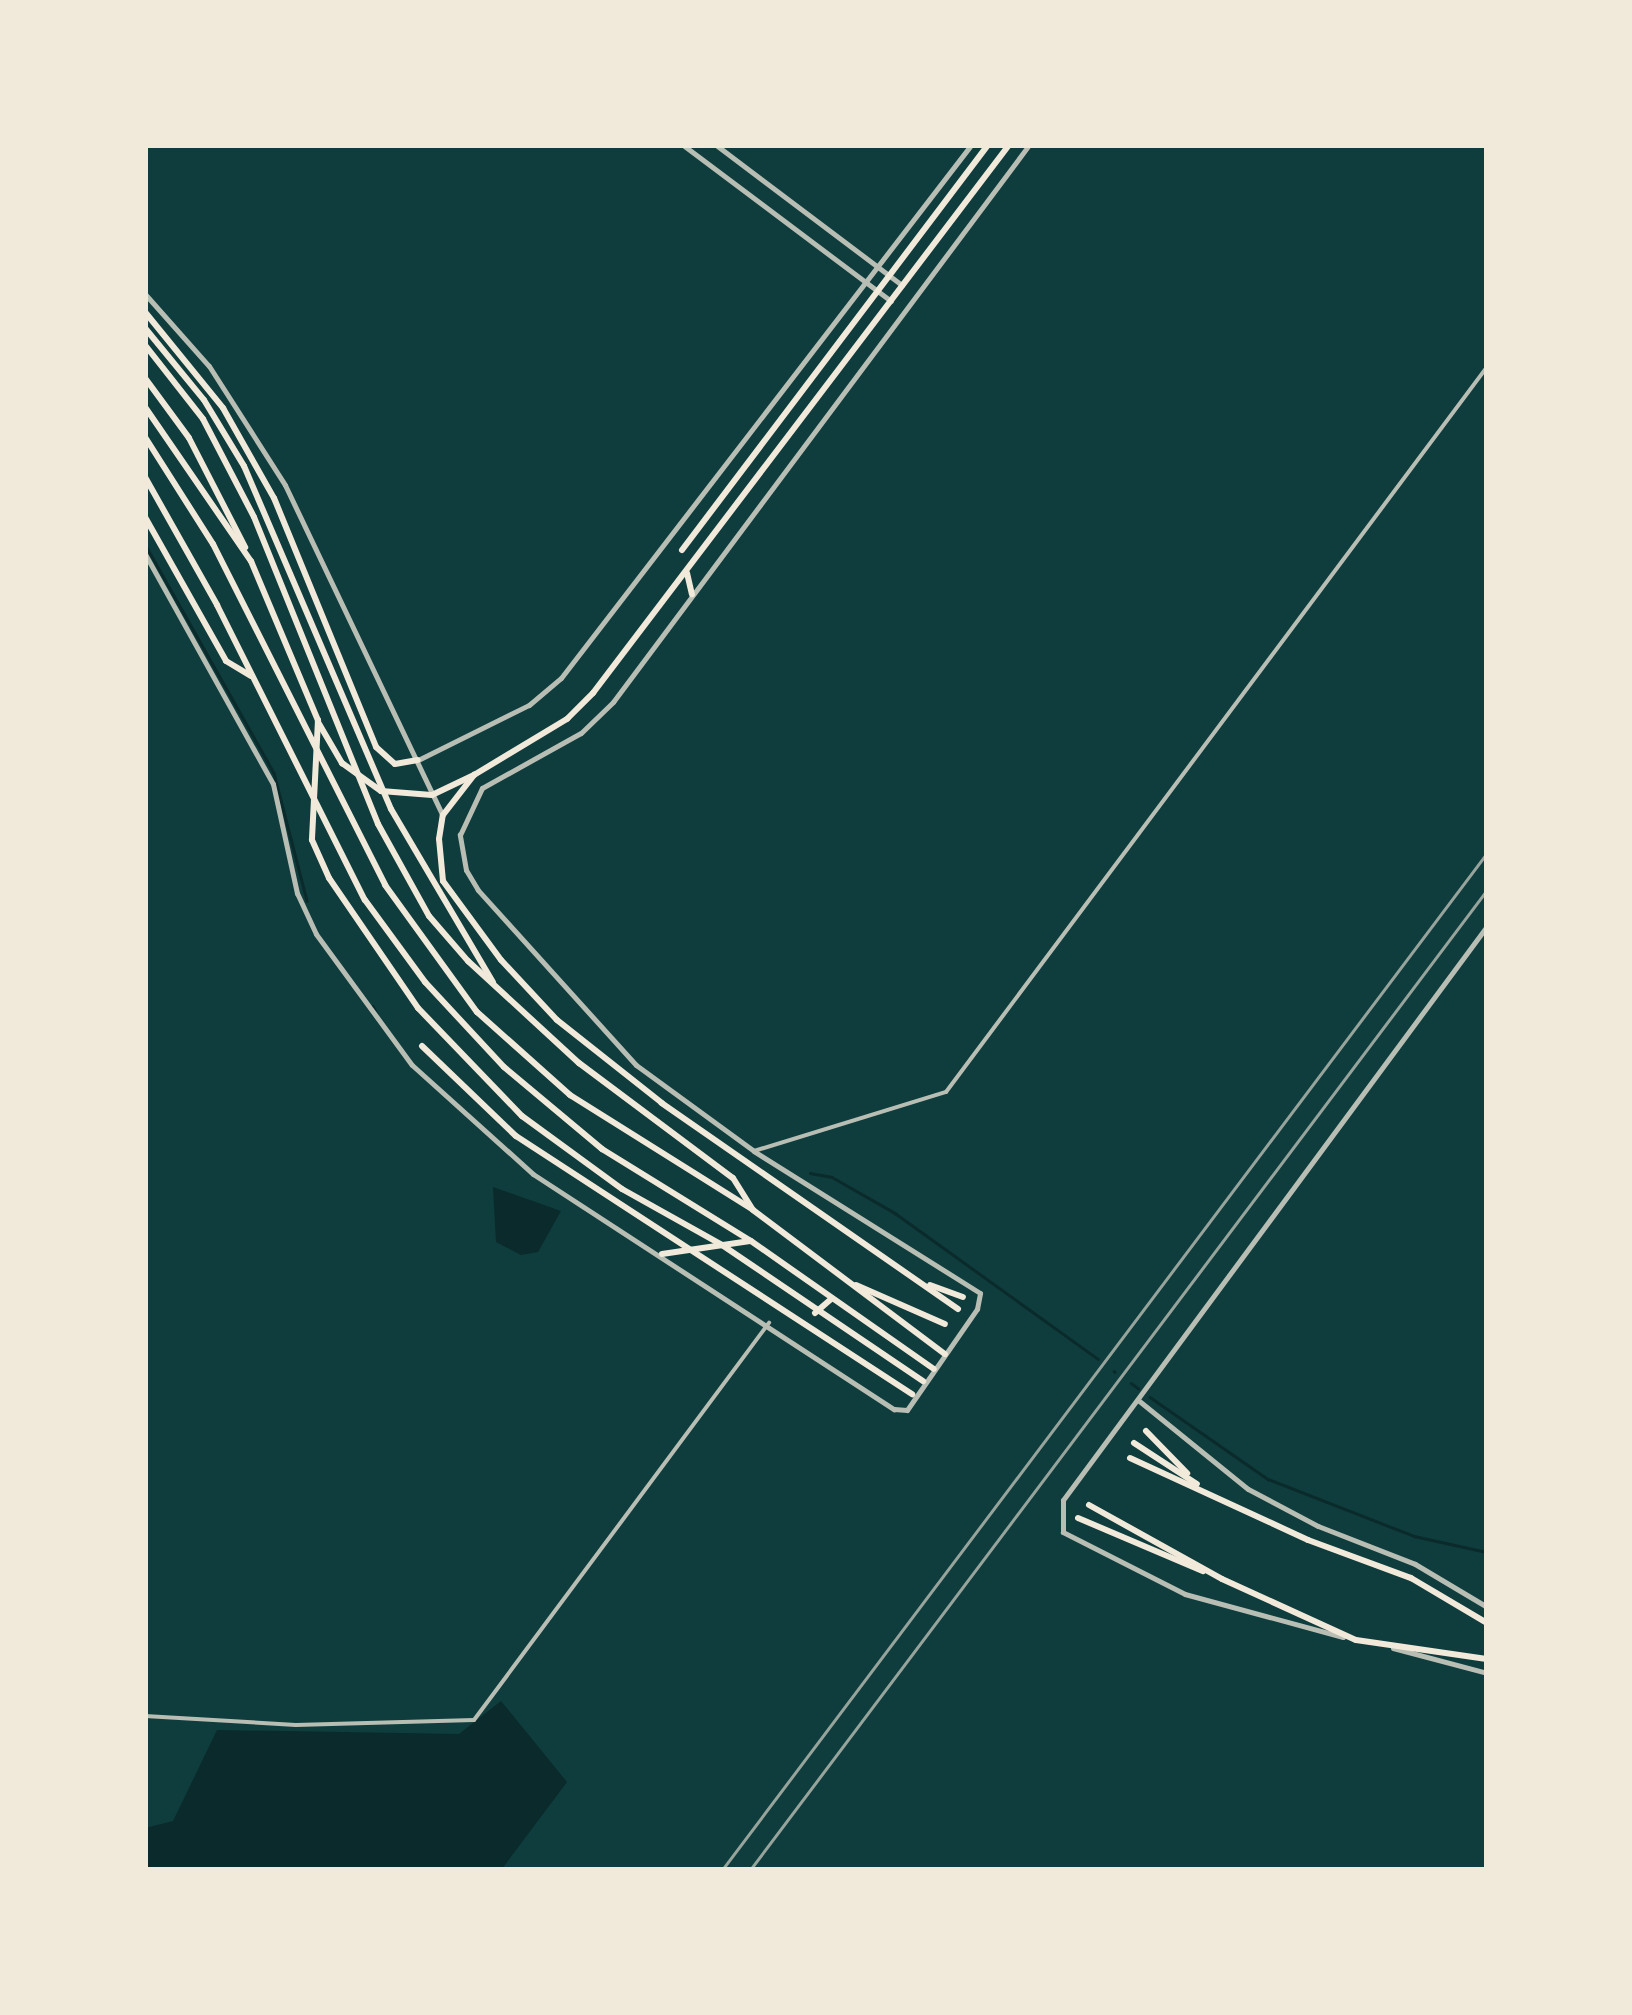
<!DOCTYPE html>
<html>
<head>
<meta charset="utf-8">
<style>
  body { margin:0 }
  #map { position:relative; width:1632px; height:2015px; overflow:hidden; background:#0f3d3e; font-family:Jost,sans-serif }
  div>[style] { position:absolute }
  .water>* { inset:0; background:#0a2a2b }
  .stream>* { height:2.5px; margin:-1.25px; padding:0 1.25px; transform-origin:1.25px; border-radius:1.25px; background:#0a2a2b }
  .minor>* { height:4px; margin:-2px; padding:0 2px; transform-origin:2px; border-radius:2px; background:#b8beb3 }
  .tertiary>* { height:5px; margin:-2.5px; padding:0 2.5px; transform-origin:2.5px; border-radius:2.5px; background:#b8beb3 }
  .secondary>* { height:6px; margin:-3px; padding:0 3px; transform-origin:3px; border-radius:3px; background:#f1e9da }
  .trunk>* { height:6px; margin:-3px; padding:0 3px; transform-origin:3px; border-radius:3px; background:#f1e9da }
  .rail>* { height:2.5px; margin:-1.25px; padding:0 1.25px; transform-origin:1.25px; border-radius:1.25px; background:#97a49c }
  span { translate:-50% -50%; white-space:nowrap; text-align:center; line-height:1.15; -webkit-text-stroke:10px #f1e9da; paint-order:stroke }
  .frame { position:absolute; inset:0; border:148px solid #f1e9da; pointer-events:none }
</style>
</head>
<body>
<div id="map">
  <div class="water">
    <div style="clip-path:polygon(493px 1187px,561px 1211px,538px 1252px,521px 1255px,496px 1242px)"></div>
    <div style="clip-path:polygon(501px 1701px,567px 1782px,501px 1870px,145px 1870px,145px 1828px,173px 1821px,217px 1730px,459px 1734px)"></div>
  </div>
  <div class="stream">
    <div style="left:145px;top:544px;width:263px;rotate:60.6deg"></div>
    <div style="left:274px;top:773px;width:132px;rotate:75.5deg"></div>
    <div style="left:373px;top:1006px;width:9px;rotate:63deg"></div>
    <div style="left:810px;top:1173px;width:22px;rotate:10deg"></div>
    <div style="left:832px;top:1177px;width:73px;rotate:29.7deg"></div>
    <div style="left:895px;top:1213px;width:250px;rotate:35.7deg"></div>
    <div style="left:1114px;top:1371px;width:1px;rotate:45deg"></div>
    <div style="left:1131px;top:1383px;width:9px;rotate:36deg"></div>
    <div style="left:1150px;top:1397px;width:144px;rotate:34.8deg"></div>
    <div style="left:1268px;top:1479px;width:157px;rotate:21.3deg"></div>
    <div style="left:1414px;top:1536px;width:75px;rotate:12.4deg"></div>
  </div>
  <div class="minor">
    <div style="left:754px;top:1151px;width:201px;rotate:-17.1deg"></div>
    <div style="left:946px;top:1092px;width:905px;rotate:-53.27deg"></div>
    <div style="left:145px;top:1716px;width:151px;rotate:3.4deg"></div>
    <div style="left:296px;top:1725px;width:178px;rotate:-1.6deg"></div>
    <div style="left:474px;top:1720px;width:495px;rotate:-53.4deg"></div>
  </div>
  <div class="tertiary">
    <div style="left:683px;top:145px;width:260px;rotate:36.9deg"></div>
    <div style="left:716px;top:145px;width:233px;rotate:37deg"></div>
    <div style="left:145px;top:294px;width:96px;rotate:48.4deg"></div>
    <div style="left:209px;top:366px;width:141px;rotate:57.4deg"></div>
    <div style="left:285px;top:485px;width:365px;rotate:64.5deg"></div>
    <div style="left:145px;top:554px;width:263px;rotate:60.9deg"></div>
    <div style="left:273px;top:784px;width:112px;rotate:77.6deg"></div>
    <div style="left:297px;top:893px;width:45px;rotate:65.1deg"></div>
    <div style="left:316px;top:934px;width:162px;rotate:53.8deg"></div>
    <div style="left:412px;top:1065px;width:163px;rotate:42deg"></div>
    <div style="left:533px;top:1174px;width:431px;rotate:33.1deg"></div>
    <div style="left:894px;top:1409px;width:13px;rotate:4deg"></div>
    <div style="left:907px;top:1410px;width:123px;rotate:-55.3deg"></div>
    <div style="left:977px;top:1309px;width:16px;rotate:-79deg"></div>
    <div style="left:980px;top:1293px;width:267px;rotate:-147.9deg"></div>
    <div style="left:754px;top:1151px;width:146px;rotate:-143.9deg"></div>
    <div style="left:636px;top:1065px;width:236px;rotate:-132.1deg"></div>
    <div style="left:478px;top:890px;width:23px;rotate:-121deg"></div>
    <div style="left:466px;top:870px;width:36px;rotate:-100deg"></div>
    <div style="left:460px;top:835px;width:52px;rotate:-64.9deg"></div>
    <div style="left:482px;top:788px;width:113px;rotate:-29.1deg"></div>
    <div style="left:581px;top:733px;width:45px;rotate:-44.1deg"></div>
    <div style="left:613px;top:702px;width:695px;rotate:-53.25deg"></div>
    <div style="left:418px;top:760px;width:124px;rotate:-26.4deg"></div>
    <div style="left:529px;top:705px;width:42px;rotate:-40.2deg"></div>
    <div style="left:561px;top:678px;width:672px;rotate:-52.43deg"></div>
    <div style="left:1138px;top:1400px;width:141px;rotate:39deg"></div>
    <div style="left:1248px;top:1489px;width:79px;rotate:27.9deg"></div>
    <div style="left:1318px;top:1526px;width:104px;rotate:21.4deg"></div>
    <div style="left:1415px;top:1564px;width:84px;rotate:30.8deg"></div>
    <div style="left:1343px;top:1637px;width:164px;rotate:-164.8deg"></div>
    <div style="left:1185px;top:1594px;width:137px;rotate:-153.1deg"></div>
    <div style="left:1063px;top:1532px;width:32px;rotate:-90deg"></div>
    <div style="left:1063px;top:1500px;width:714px;rotate:-53.55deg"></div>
    <div style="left:1393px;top:1648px;width:97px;rotate:14.9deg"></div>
  </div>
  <div class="secondary">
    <div style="left:682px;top:550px;width:508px;rotate:-52.93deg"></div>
    <div style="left:687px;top:573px;width:22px;rotate:77deg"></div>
    <div style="left:422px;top:1046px;width:130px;rotate:43.8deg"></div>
    <div style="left:516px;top:1136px;width:473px;rotate:33.1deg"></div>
    <div style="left:930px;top:1285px;width:35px;rotate:20deg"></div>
    <div style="left:958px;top:1309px;width:361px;rotate:-145.2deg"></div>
    <div style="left:662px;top:1103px;width:134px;rotate:-141.7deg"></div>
    <div style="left:557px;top:1020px;width:82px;rotate:-133deg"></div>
    <div style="left:501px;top:960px;width:98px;rotate:-126.3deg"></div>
    <div style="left:443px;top:881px;width:42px;rotate:-95.4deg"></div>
    <div style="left:439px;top:839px;width:24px;rotate:-81deg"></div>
    <div style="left:443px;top:815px;width:51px;rotate:-52.2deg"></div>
    <div style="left:474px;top:775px;width:109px;rotate:-31.1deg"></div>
    <div style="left:567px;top:719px;width:37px;rotate:-45deg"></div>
    <div style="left:593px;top:693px;width:688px;rotate:-52.8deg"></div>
    <div style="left:1146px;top:1431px;width:59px;rotate:45.7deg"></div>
    <div style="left:1134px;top:1443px;width:75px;rotate:33.1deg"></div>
    <div style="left:1078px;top:1518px;width:136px;rotate:23deg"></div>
  </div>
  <div class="trunk">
    <div style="left:145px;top:312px;width:124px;rotate:50.9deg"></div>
    <div style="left:223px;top:408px;width:103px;rotate:60.5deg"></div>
    <div style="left:274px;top:498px;width:269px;rotate:67.7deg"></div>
    <div style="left:376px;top:747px;width:25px;rotate:42deg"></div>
    <div style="left:395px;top:764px;width:23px;rotate:-10deg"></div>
    <div style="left:145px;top:328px;width:93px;rotate:50.7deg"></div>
    <div style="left:204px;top:400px;width:77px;rotate:58.8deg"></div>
    <div style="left:244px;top:466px;width:373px;rotate:66.8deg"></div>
    <div style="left:391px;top:809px;width:201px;rotate:59.5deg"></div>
    <div style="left:145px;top:345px;width:94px;rotate:51.9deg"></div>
    <div style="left:203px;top:419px;width:110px;rotate:62.5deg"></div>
    <div style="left:254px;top:517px;width:331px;rotate:68deg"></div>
    <div style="left:378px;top:824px;width:105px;rotate:61deg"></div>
    <div style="left:429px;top:916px;width:60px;rotate:49.1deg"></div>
    <div style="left:468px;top:961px;width:151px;rotate:42.6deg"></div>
    <div style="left:579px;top:1063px;width:192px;rotate:36.8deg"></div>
    <div style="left:733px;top:1178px;width:36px;rotate:58deg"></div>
    <div style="left:145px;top:378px;width:74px;rotate:53.7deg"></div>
    <div style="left:189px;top:438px;width:123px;rotate:62.8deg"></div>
    <div style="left:145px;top:407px;width:187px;rotate:55.5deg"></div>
    <div style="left:251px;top:561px;width:173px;rotate:67.2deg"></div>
    <div style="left:318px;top:720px;width:120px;rotate:92.9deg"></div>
    <div style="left:312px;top:840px;width:42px;rotate:65.9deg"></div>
    <div style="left:329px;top:878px;width:158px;rotate:55.6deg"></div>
    <div style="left:418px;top:1008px;width:150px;rotate:46.1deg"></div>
    <div style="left:522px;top:1116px;width:124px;rotate:36.1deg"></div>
    <div style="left:622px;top:1189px;width:115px;rotate:29.2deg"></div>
    <div style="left:722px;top:1245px;width:243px;rotate:34.1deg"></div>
    <div style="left:145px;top:437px;width:127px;rotate:57.6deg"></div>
    <div style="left:213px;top:544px;width:382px;rotate:63.2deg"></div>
    <div style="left:385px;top:885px;width:157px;rotate:54.1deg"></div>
    <div style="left:477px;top:1012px;width:125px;rotate:41.7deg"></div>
    <div style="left:570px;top:1095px;width:216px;rotate:32.1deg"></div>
    <div style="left:753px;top:1210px;width:240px;rotate:36.9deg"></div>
    <div style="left:145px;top:477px;width:147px;rotate:60.6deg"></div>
    <div style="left:217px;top:605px;width:330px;rotate:63.4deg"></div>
    <div style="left:365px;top:900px;width:102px;rotate:53.8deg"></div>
    <div style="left:425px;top:982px;width:116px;rotate:47.1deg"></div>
    <div style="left:504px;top:1067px;width:128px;rotate:39.9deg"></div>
    <div style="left:602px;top:1149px;width:175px;rotate:31.7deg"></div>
    <div style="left:751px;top:1241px;width:223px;rotate:35deg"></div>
    <div style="left:145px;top:517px;width:165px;rotate:60.6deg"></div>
    <div style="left:226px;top:661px;width:29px;rotate:31deg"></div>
    <div style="left:318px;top:722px;width:48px;rotate:59.7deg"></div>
    <div style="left:342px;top:763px;width:48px;rotate:35.7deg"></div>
    <div style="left:381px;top:791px;width:51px;rotate:4.5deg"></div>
    <div style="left:432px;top:795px;width:47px;rotate:-25.5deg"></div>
    <div style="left:662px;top:1254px;width:89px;rotate:-8.4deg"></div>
    <div style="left:856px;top:1285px;width:97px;rotate:23.7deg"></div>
    <div style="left:815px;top:1313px;width:21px;rotate:-41deg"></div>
    <div style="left:1130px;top:1458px;width:196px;rotate:24.7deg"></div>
    <div style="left:1308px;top:1540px;width:110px;rotate:20.3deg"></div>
    <div style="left:1411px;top:1578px;width:88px;rotate:30.6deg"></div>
    <div style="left:1089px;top:1505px;width:152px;rotate:29.1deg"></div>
    <div style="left:1222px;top:1579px;width:147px;rotate:24.5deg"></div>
    <div style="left:1356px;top:1640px;width:132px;rotate:8.3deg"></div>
  </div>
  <div class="rail">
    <div style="left:722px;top:1870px;width:1273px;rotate:-53.05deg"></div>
    <div style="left:750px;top:1870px;width:1226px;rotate:-53.06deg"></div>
  </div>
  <div class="frame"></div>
</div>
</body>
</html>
